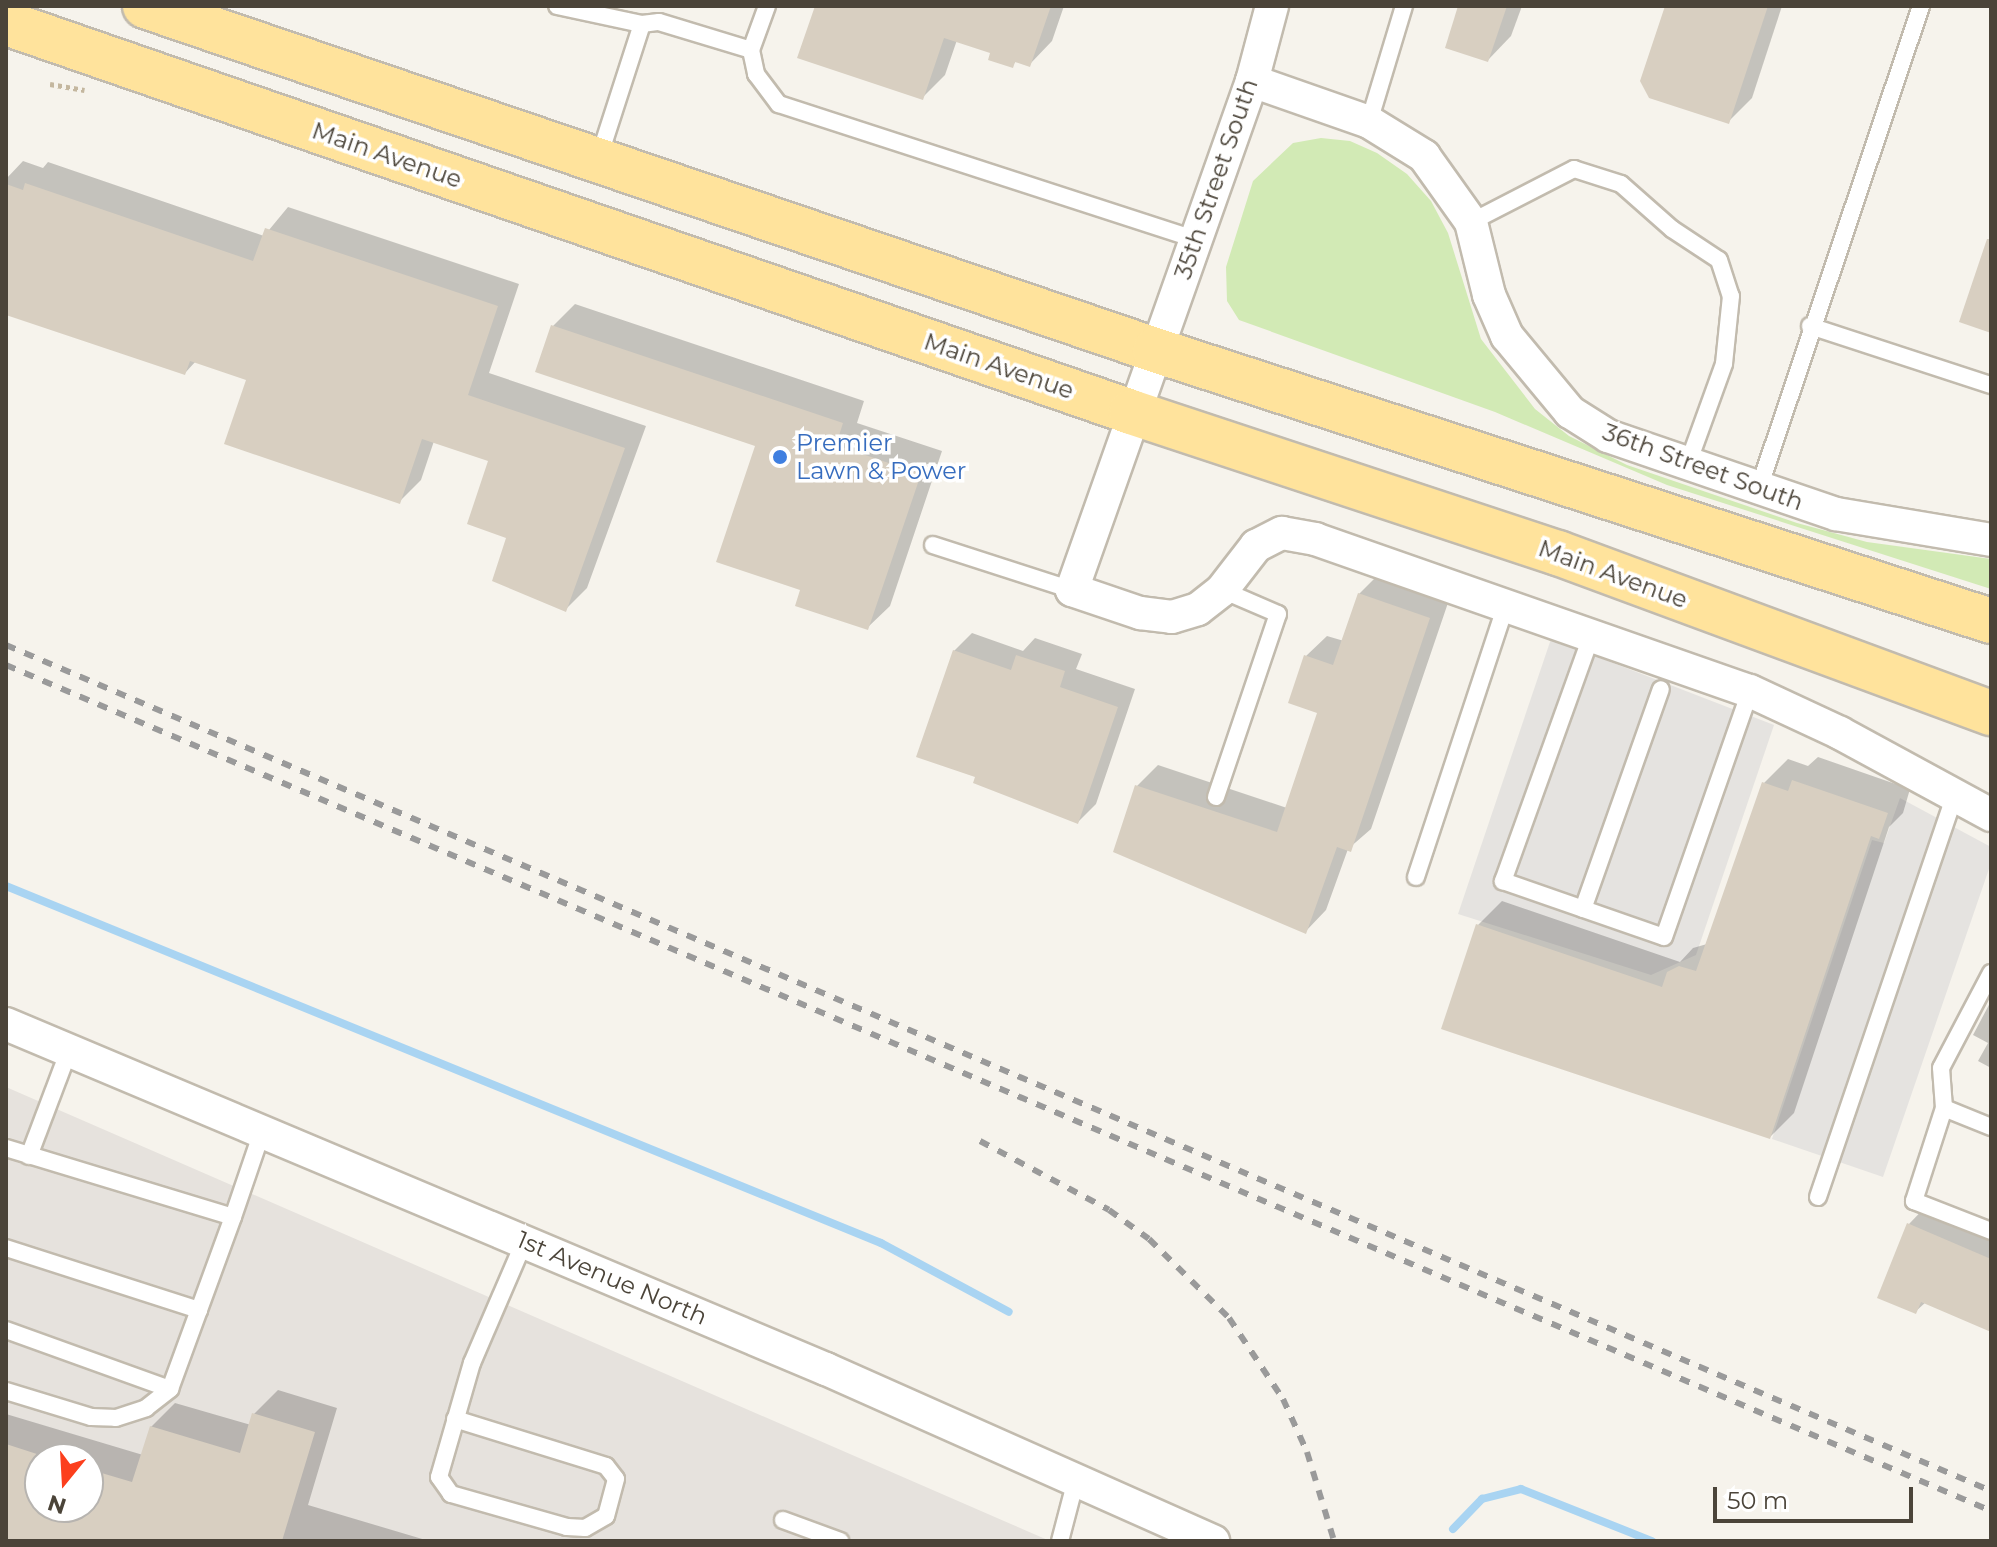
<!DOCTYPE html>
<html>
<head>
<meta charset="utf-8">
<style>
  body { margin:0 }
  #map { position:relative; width:1997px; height:1547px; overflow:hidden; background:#f6f3ec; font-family:Montserrat,sans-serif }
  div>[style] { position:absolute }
  .industrial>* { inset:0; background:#e6e2dd }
  .green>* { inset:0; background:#d2eab5 }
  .parking>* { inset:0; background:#e5e3e0 }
  .shadow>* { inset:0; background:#0003 }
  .stream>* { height:8px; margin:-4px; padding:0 4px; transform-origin:4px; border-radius:4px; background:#a9d4f2 }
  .building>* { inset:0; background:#d8cfc1 }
  .path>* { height:5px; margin-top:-2.5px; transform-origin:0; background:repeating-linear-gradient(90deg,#c4b79f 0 4px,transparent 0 8px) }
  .roads { filter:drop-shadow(2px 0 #c2bbae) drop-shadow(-2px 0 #c2bbae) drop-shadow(0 2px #c2bbae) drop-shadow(0 -2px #c2bbae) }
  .lane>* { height:16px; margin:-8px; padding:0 8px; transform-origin:8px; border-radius:8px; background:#fff }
  .street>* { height:32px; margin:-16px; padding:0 16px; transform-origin:16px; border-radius:16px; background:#fff }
  .primary>* { height:44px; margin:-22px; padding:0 22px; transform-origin:22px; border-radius:22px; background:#ffe39c }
  .rail>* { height:6px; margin-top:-3px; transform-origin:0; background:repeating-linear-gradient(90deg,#9a9a9a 0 10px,transparent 0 20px) }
  .dots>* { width:22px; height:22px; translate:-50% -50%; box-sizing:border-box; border:4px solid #fff; border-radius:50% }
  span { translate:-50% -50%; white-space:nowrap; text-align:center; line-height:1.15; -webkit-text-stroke:7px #fff; paint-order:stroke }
  .street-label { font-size:24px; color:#4b4439 }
  .shop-label { font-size:24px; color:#366cbe }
  .left { translate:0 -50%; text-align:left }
  .frame { position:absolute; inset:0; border:8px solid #4b4439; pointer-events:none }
  .north { position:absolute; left:24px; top:1443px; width:80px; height:80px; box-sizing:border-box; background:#fff; border:2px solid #b7b4b0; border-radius:50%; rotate:198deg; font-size:22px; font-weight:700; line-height:32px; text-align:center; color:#4b4439 }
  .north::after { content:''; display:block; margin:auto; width:28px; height:36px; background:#fc3f1d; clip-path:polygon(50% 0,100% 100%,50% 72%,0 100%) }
  .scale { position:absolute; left:1713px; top:1487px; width:200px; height:36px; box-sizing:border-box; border:4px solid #4b4439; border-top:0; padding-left:10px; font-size:24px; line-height:28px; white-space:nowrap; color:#4b4439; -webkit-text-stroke:6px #fff; paint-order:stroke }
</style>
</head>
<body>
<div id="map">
  <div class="industrial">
    <div style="clip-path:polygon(evenodd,6px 1087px,1050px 1541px,6px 1541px,6px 1087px,40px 1459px,88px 1459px,88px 1507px,40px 1507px,40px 1459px)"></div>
  </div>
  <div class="green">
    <div style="clip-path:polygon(1321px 138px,1350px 141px,1377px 153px,1407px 174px,1431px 201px,1448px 233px,1481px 339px,1535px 409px,1569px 436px,1627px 465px,1797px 523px,1867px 542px,1991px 559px,1991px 589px,1667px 485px,1495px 412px,1239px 320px,1227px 301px,1226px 267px,1253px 181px,1293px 143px)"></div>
  </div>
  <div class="parking">
    <div style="clip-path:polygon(1551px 639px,1774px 725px,1696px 955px,1651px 975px,1458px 914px)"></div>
    <div style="clip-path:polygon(1900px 798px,1991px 847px,1991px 863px,1883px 1177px,1772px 1139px,1872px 840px,1884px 843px)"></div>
  </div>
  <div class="shadow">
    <div style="clip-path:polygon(818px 6px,1064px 6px,1052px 41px,1030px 64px,1017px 60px,1012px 66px,993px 52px,957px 40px,945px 75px,922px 98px)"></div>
    <div style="clip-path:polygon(1460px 6px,1522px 6px,1511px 36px,1488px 60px)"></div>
    <div style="clip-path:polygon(1667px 6px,1782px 6px,1752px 98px,1728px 122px)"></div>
    <div style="clip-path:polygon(23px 161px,43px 168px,48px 162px,264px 236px,288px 207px,519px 284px,489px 373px,646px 426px,587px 588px,565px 610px,509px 536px,490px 459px,434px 441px,421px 480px,399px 502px,248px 378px,196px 361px,185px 373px,6px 313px,6px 179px)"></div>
    <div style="clip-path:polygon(575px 304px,864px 401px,857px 423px,942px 451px,890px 606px,867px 628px,803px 589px,758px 445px,553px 326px)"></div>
    <div style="clip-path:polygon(1380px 573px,1450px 597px,1371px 829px,1348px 849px,1326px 910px,1306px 931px,1137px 786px,1158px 765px,1287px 808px,1320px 711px,1306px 656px,1327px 636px,1344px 641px,1359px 594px)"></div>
    <div style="clip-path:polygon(972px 633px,1023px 651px,1035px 638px,1082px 654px,1076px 669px,1135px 689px,1096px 804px,1078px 822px,977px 776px,954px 651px)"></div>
    <div style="clip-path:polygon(1818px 757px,1910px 789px,1903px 813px,1889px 827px,1794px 1113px,1770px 1137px,1478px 925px,1502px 901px,1680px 962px,1693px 948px,1707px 944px,1764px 783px,1788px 759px,1808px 766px)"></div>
    <div style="clip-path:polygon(1991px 1001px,1991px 1068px,1978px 1061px,1988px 1043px,1973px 1035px)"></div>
    <div style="clip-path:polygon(1932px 1200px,1991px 1225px,1991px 1329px,1926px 1302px,1915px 1312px,1880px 1297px,1909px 1224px)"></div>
    <div style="clip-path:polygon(evenodd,278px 1390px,337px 1408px,308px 1505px,429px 1541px,6px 1541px,6px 1414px,143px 1455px,151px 1427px,175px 1403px,251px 1425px,254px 1414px,278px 1390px,40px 1459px,88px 1459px,88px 1507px,40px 1507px,40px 1459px)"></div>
  </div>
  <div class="stream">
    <div style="left:6px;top:886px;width:945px;rotate:22.2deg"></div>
    <div style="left:881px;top:1243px;width:145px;rotate:28.3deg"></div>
    <div style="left:1453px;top:1529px;width:42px;rotate:-46deg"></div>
    <div style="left:1482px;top:1499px;width:40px;rotate:-14.4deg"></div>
    <div style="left:1521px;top:1489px;width:141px;rotate:21.7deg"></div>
  </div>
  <div class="building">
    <div style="clip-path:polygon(815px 6px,1051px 6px,1030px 67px,1015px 62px,1013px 68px,988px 60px,990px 53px,944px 38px,923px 100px,797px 58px)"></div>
    <div style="clip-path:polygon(1458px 6px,1507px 6px,1488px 62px,1445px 48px)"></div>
    <div style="clip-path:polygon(1665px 6px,1768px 6px,1729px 124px,1649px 98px,1640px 81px)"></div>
    <div style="clip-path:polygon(25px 183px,253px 261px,265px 228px,498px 306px,468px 395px,625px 448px,566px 612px,492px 581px,506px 538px,467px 524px,488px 461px,422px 439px,400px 504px,224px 444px,246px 380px,190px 361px,185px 375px,6px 315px,6px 184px,23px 190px)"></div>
    <div style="clip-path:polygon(1987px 239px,1991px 239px,1991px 333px,1959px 322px)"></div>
    <div style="clip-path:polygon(551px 325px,843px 423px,836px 445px,921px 474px,868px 630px,795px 606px,800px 590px,716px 562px,755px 446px,535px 372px)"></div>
    <div style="clip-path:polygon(1358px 593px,1430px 618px,1351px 852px,1337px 847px,1306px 934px,1113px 852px,1135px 785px,1277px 832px,1317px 713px,1288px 703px,1304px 655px,1333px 665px)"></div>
    <div style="clip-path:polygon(953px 650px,1011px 670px,1016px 655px,1065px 671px,1060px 687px,1118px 707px,1078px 824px,973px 783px,975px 777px,916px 757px)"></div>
    <div style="clip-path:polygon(1792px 780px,1888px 813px,1879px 839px,1871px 836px,1770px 1139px,1441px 1029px,1476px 924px,1662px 987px,1667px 972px,1679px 966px,1696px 971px,1762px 782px,1788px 791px)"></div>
    <div style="clip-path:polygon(1907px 1223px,1991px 1259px,1991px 1332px,1921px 1302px,1916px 1314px,1877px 1298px)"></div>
    <div style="clip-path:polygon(252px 1413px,315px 1432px,282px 1541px,6px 1541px,6px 1444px,40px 1455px,40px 1507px,88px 1507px,88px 1469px,132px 1482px,150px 1426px,240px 1453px)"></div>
  </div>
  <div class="path">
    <div style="left:50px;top:84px;width:35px;rotate:10deg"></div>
  </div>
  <div class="roads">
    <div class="lane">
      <div style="left:557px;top:6px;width:87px;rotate:12deg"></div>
      <div style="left:642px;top:24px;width:140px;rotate:107.9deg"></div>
      <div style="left:767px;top:6px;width:47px;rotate:110deg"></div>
      <div style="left:751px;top:50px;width:25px;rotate:78deg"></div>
      <div style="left:756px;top:74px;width:38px;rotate:53deg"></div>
      <div style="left:779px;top:104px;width:437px;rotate:18deg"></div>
      <div style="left:642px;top:24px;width:17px;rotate:-7deg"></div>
      <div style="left:659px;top:22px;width:96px;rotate:16.9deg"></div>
      <div style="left:1369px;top:122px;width:121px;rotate:-73.2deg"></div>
      <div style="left:1471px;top:222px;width:116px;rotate:-27.2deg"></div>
      <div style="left:1574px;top:169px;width:49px;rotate:17.7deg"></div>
      <div style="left:1621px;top:184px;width:68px;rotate:41.4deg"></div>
      <div style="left:1672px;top:229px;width:56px;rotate:33.4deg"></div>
      <div style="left:1719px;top:260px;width:38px;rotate:72deg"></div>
      <div style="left:1731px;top:296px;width:68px;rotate:95.9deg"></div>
      <div style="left:1724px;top:364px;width:109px;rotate:109.9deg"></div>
      <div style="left:1810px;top:326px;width:190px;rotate:18.1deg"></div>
      <div style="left:1759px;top:488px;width:508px;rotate:-71.42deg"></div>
      <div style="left:933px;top:545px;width:146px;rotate:17.9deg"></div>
      <div style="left:1592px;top:634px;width:263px;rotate:109.8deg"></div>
      <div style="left:1503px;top:881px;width:170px;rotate:19.2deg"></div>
      <div style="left:1664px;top:937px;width:261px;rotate:-70.7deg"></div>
      <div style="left:1216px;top:797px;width:193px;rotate:-71.3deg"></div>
      <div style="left:1278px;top:614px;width:61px;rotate:-156.8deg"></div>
      <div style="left:1416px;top:877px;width:287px;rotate:-71.7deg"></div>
      <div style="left:1583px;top:909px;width:233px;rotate:-70.5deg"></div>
      <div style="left:1991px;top:973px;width:107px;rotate:117.8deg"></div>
      <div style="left:1941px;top:1068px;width:40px;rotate:85.7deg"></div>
      <div style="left:1944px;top:1108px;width:51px;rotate:22deg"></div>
      <div style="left:1944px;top:1108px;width:98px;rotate:107.9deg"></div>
      <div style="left:1914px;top:1201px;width:83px;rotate:21.3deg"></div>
      <div style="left:6px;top:1148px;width:237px;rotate:16.9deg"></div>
      <div style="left:233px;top:1217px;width:90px;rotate:-71.2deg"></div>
      <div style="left:29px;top:1156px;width:113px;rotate:-69.3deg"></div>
      <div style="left:1818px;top:1197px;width:422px;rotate:-71.2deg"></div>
      <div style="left:6px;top:1248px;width:203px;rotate:17.8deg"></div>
      <div style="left:6px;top:1330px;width:174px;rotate:19.8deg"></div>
      <div style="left:6px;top:1391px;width:89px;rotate:17deg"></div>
      <div style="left:91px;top:1417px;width:25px;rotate:2deg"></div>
      <div style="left:116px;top:1418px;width:32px;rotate:-18deg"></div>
      <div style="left:146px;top:1408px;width:31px;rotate:-38deg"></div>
      <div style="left:170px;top:1389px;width:183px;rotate:-69.9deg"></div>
      <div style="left:455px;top:1419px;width:158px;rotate:17.3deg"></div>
      <div style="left:606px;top:1466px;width:16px;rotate:52deg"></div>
      <div style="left:616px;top:1479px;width:38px;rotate:105deg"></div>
      <div style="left:606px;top:1516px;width:24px;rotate:150deg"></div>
      <div style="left:585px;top:1528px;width:18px;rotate:-177deg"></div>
      <div style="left:567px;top:1527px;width:121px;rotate:-164.1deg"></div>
      <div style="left:451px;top:1494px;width:21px;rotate:-125deg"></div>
      <div style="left:439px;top:1477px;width:119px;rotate:-73.9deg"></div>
      <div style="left:472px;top:1363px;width:132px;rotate:-66.7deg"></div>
      <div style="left:783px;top:1520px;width:61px;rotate:20.2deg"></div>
      <div style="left:1060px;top:1541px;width:63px;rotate:-75.3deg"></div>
    </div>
    <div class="street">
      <div style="left:1272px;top:6px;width:78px;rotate:104.9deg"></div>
      <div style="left:1252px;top:81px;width:540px;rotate:109.48deg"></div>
      <div style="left:1072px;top:590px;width:72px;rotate:18.7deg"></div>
      <div style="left:1140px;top:613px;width:32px;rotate:7deg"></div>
      <div style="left:1172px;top:617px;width:27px;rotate:-17deg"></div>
      <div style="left:1198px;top:609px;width:31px;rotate:-38deg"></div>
      <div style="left:1222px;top:590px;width:56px;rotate:-52.3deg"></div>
      <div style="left:1256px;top:546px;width:29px;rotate:-27deg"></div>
      <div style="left:1282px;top:533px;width:34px;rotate:10deg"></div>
      <div style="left:1315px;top:539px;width:461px;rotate:19.3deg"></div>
      <div style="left:1750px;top:691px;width:99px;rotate:25deg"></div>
      <div style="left:1840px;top:733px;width:172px;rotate:28.5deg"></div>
      <div style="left:1252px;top:81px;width:124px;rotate:19.3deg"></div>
      <div style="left:1369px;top:122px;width:65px;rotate:31.7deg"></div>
      <div style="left:1424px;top:156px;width:81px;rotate:54.5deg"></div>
      <div style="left:1471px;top:222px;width:75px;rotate:76.1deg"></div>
      <div style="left:1489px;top:295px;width:45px;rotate:66.3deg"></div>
      <div style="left:1507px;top:336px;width:99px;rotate:50.3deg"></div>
      <div style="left:1570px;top:412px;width:45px;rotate:32.3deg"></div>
      <div style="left:1608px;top:436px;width:241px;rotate:18.9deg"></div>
      <div style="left:1836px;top:514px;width:157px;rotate:9.5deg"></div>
      <div style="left:6px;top:1024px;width:890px;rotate:22.82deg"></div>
      <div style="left:826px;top:1369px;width:424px;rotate:24deg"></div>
    </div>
    <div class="primary">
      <div style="left:145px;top:6px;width:1067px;rotate:18.81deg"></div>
      <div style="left:1155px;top:350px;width:879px;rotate:17.96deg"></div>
      <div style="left:6px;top:23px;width:1190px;rotate:19.07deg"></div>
      <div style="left:1131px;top:412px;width:450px;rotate:18.3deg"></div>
      <div style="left:1558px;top:553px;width:462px;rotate:20.3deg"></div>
    </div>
  </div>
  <div class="rail">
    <div style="left:6px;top:645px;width:2158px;rotate:23.08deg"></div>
    <div style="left:6px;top:665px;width:2158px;rotate:23.08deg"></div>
    <div style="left:980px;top:1141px;width:146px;rotate:28.1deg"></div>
    <div style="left:1109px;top:1210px;width:49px;rotate:35.9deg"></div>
    <div style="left:1149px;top:1239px;width:112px;rotate:44.6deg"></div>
    <div style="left:1229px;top:1318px;width:97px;rotate:56.3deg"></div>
    <div style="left:1283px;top:1399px;width:58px;rotate:65.6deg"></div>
    <div style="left:1307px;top:1452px;width:93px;rotate:73.1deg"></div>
  </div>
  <div class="dots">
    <div style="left:780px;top:457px;background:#3f7fe0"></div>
  </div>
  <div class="street-label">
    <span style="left:387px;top:155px;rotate:19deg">Main Avenue</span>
    <span style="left:1216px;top:179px;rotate:-71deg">35th Street South</span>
    <span style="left:999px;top:366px;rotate:19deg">Main Avenue</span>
    <span style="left:1703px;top:467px;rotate:20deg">36th Street South</span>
    <span style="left:1613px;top:574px;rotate:20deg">Main Avenue</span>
    <span style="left:612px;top:1278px;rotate:23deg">1st Avenue North</span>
  </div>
  <div class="shop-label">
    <span class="left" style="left:796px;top:457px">Premier<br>Lawn &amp; Power</span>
  </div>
  <div class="frame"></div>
  <div class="north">N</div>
  <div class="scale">50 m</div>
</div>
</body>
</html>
